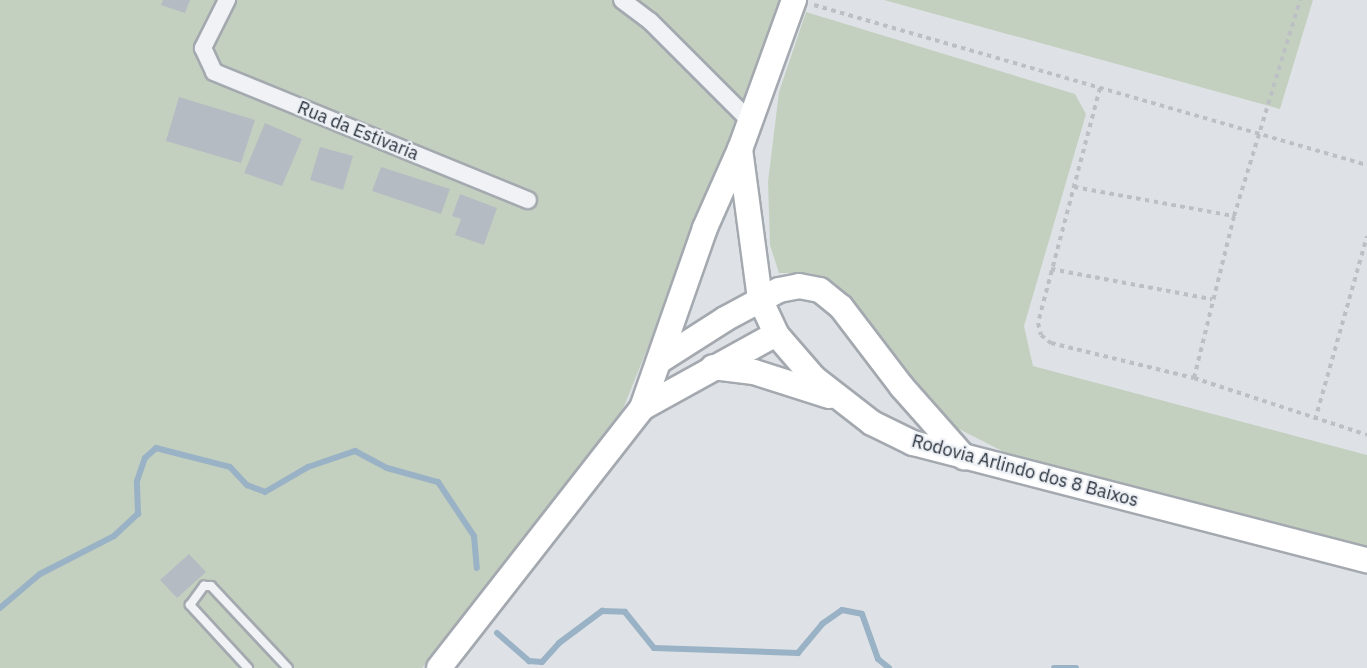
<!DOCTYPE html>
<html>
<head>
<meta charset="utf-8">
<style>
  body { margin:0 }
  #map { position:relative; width:1367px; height:668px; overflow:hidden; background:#dee2e6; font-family:"IBM Plex Sans",sans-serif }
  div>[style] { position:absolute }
  .green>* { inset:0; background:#c4d0bf }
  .stream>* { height:6px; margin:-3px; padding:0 3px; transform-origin:3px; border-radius:3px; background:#9ab2c5 }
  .building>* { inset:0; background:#b5bbc3 }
  .path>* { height:4px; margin-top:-2px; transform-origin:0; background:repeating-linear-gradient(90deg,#bcc0c5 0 4.5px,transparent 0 9px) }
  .roads { filter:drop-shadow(2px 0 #a4a9b0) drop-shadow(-2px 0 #a4a9b0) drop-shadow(0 2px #a4a9b0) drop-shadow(0 -2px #a4a9b0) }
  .service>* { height:8px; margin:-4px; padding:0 4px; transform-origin:4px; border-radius:4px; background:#f0f2f5 }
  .minor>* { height:16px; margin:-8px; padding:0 8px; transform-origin:8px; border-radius:8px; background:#f0f2f5 }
  .secondary>* { height:24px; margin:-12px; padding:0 12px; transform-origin:12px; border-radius:12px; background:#fff }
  span { translate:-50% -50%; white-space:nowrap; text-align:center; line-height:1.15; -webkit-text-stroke:4.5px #edf0f4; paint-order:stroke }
  .street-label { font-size:18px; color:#28313c }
</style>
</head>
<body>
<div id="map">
  <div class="green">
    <div style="clip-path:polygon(0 0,789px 0,618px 421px,503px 574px,422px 668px,0 668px)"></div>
    <div style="clip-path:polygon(884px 0,1313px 0,1280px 109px)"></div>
    <div style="clip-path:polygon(806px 12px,1075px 94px,1086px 114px,1024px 326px,1033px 366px,1367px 455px,1367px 551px,1014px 457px,957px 428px,918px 393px,860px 308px,835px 283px,809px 273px,779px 273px,770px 245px,768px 182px,779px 92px)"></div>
  </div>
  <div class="stream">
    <div style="left:0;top:608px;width:52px;rotate:-40.4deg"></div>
    <div style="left:40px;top:574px;width:83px;rotate:-27.2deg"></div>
    <div style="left:114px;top:536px;width:33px;rotate:-43deg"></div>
    <div style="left:138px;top:514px;width:33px;rotate:-92deg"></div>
    <div style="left:137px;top:481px;width:24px;rotate:-71deg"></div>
    <div style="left:145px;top:458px;width:15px;rotate:-42deg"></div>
    <div style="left:156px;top:448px;width:76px;rotate:14.4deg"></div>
    <div style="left:230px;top:467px;width:25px;rotate:47deg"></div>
    <div style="left:247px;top:485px;width:19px;rotate:21deg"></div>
    <div style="left:265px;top:492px;width:50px;rotate:-30.2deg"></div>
    <div style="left:308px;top:467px;width:50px;rotate:-18.8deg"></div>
    <div style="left:355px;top:451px;width:36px;rotate:28deg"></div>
    <div style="left:387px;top:468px;width:53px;rotate:15.4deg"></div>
    <div style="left:438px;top:482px;width:65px;rotate:56.3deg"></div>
    <div style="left:474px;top:536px;width:32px;rotate:85deg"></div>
    <div style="left:497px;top:633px;width:43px;rotate:41.2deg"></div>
    <div style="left:529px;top:661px;width:13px;rotate:4deg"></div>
    <div style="left:542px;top:662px;width:25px;rotate:-48deg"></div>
    <div style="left:559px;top:643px;width:54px;rotate:-36.7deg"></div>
    <div style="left:602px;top:611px;width:23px;rotate:2deg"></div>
    <div style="left:625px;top:612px;width:46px;rotate:51.1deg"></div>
    <div style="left:654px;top:648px;width:144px;rotate:2deg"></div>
    <div style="left:798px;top:653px;width:38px;rotate:-50deg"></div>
    <div style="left:822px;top:624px;width:24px;rotate:-35deg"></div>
    <div style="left:842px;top:610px;width:20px;rotate:11deg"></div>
    <div style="left:862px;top:614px;width:48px;rotate:70.4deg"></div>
    <div style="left:878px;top:659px;width:14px;rotate:39deg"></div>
    <div style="left:1054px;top:668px;width:22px"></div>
  </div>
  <div class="building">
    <div style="clip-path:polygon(163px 0,190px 0,185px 13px,161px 5px)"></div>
    <div style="clip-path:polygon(179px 97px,255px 120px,241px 163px,166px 141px)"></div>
    <div style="clip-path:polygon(265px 123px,302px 139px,282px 186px,244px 173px)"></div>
    <div style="clip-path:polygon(320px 147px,353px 156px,343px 190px,310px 180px)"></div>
    <div style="clip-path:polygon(381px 167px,450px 189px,441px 214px,372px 191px)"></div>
    <div style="clip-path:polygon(460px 194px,497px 208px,484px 245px,455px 235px,461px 219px,452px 216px)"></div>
    <div style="clip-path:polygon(189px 554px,206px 572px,177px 598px,160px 580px)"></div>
  </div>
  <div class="path">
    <div style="left:814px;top:5px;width:576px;rotate:16.14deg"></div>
    <div style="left:1100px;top:88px;width:243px;rotate:104.8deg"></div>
    <div style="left:1038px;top:323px;width:12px;rotate:76deg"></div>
    <div style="left:1041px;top:335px;width:13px;rotate:39deg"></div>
    <div style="left:1051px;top:343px;width:147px;rotate:13.8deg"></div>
    <div style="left:1194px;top:378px;width:182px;rotate:18.2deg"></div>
    <div style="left:1074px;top:187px;width:163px;rotate:10.3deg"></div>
    <div style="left:1051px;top:269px;width:164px;rotate:10.6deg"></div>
    <div style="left:1194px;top:378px;width:167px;rotate:-76.1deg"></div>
    <div style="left:1234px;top:216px;width:226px;rotate:-73deg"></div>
    <div style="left:1315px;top:420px;width:191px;rotate:-74.2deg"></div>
  </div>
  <div class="roads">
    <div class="service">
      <div style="left:248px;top:668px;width:86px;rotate:-132.6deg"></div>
      <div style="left:190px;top:605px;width:24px;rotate:-54deg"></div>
      <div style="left:204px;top:586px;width:7px"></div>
      <div style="left:211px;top:586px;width:112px;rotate:46.8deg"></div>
    </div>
    <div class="minor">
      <div style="left:227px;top:0;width:54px;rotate:116.6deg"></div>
      <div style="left:203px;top:48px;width:26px;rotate:65deg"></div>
      <div style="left:214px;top:72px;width:339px;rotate:22.2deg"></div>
      <div style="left:622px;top:0;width:35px;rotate:37deg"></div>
      <div style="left:650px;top:21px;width:140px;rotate:45deg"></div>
    </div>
    <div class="secondary">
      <div style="left:794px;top:0;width:158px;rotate:109.9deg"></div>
      <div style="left:740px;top:149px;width:151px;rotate:82.4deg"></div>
      <div style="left:760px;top:299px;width:38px;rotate:65deg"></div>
      <div style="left:776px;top:334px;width:58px;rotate:49.2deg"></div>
      <div style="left:814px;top:378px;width:73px;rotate:37.8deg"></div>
      <div style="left:872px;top:423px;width:46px;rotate:26deg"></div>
      <div style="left:913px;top:443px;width:469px;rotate:14.5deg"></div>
      <div style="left:661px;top:360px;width:76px;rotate:-32.6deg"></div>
      <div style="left:725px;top:319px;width:61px;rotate:-28.2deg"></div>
      <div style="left:779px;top:290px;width:20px;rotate:-11deg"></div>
      <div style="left:799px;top:286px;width:21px;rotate:11deg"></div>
      <div style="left:820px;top:290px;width:27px;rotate:39deg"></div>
      <div style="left:841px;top:307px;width:101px;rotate:52.7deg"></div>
      <div style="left:902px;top:387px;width:94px;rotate:48.5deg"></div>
      <div style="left:713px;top:367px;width:41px;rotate:7deg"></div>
      <div style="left:754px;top:372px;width:79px;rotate:17.7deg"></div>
      <div style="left:642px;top:408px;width:153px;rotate:-28.9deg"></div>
      <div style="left:439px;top:668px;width:330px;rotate:-52deg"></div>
      <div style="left:642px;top:408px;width:191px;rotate:-70.7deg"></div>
      <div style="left:705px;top:228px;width:86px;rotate:-66.1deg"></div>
    </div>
  </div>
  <div class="street-label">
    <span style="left:358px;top:131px;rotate:22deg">Rua da Estivaria</span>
    <span style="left:1025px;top:471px;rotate:15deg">Rodovia Arlindo dos 8 Baixos</span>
  </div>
</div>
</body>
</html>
